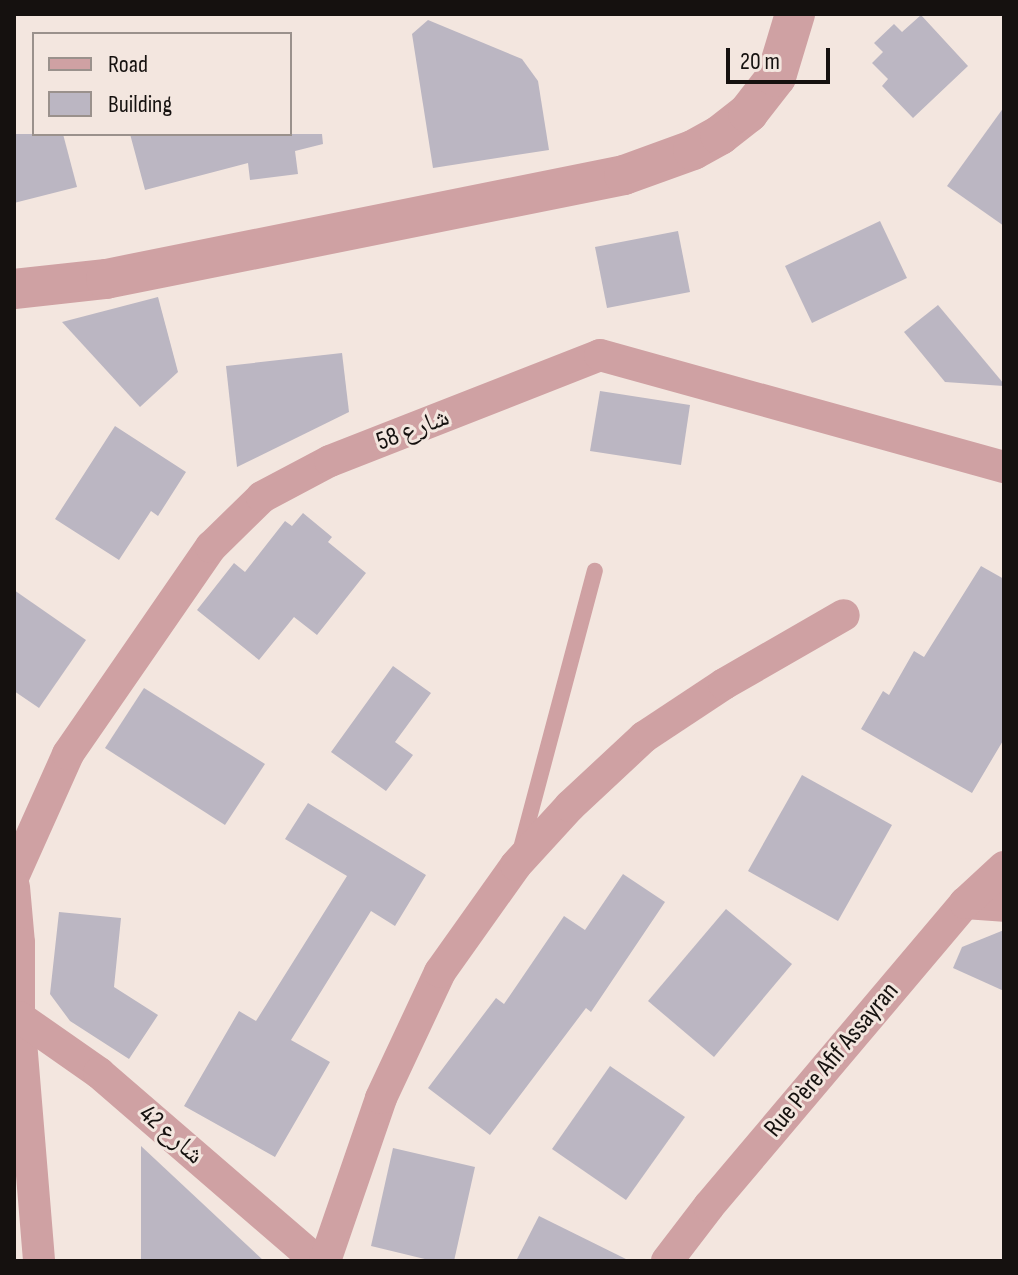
<!DOCTYPE html>
<html>
<head>
<meta charset="utf-8">
<style>
  body { margin:0 }
  #map { position:relative; width:1018px; height:1275px; overflow:hidden; background:#f3e6df; font-family:"Sofia Sans Condensed","Noto Naskh Arabic",sans-serif }
  div>[style] { position:absolute }
  .building>* { inset:0; background:#bbb6c2 }
  .service>* { height:16px; margin:-8px; padding:0 8px; transform-origin:8px; border-radius:8px; background:#cfa1a3 }
  .minor>* { height:32px; margin:-16px; padding:0 16px; transform-origin:16px; border-radius:16px; background:#cfa1a3 }
  .tertiary>* { height:40px; margin:-20px; padding:0 20px; transform-origin:20px; border-radius:20px; background:#cfa1a3 }
  span { translate:-50% -50%; white-space:nowrap; text-align:center; line-height:1.15; -webkit-text-stroke:6px #f3e6df; paint-order:stroke }
  .street-label { font-size:26px; color:#15110f }
  .frame { position:absolute; inset:0; border:16px solid #15110f; pointer-events:none }
  .legend { position:absolute; left:32px; top:32px; width:260px; height:104px; box-sizing:border-box; background:#f3e6df; border:2px solid #9a918c; margin:0; padding:10px 14px; list-style:none; font-size:24px; color:#15110f }
  .legend li { display:flex; align-items:center; gap:16px; height:40px }
  .legend b { width:40px; border:2px solid #9a918c }
  .scale { position:absolute; left:726px; top:48px; width:104px; height:36px; box-sizing:border-box; border:4px solid #15110f; border-top:0; padding-left:10px; font-size:24px; line-height:28px; white-space:nowrap; color:#15110f; -webkit-text-stroke:6px #f3e6df; paint-order:stroke }
</style>
</head>
<body>
<div id="map">
  <div class="building">
    <div style="clip-path:polygon(921px 15px,968px 66px,913px 118px,882px 86px,888px 79px,872px 63px,883px 52px,874px 43px,894px 24px,902px 32px)"></div>
    <div style="clip-path:polygon(428px 20px,522px 59px,538px 81px,549px 150px,433px 168px,412px 34px)"></div>
    <div style="clip-path:polygon(1004px 107px,1004px 226px,947px 186px)"></div>
    <div style="clip-path:polygon(14px 134px,63px 134px,77px 187px,14px 203px)"></div>
    <div style="clip-path:polygon(130px 134px,322px 134px,323px 144px,295px 151px,298px 174px,250px 180px,248px 163px,145px 190px)"></div>
    <div style="clip-path:polygon(880px 221px,907px 278px,812px 323px,785px 266px)"></div>
    <div style="clip-path:polygon(678px 231px,690px 292px,607px 308px,595px 247px)"></div>
    <div style="clip-path:polygon(158px 297px,178px 372px,140px 407px,62px 322px)"></div>
    <div style="clip-path:polygon(938px 305px,1004px 384px,1004px 386px,945px 382px,904px 332px)"></div>
    <div style="clip-path:polygon(342px 353px,349px 412px,237px 467px,226px 366px)"></div>
    <div style="clip-path:polygon(600px 391px,690px 405px,681px 465px,590px 451px)"></div>
    <div style="clip-path:polygon(115px 426px,186px 472px,158px 516px,151px 511px,119px 560px,55px 519px)"></div>
    <div style="clip-path:polygon(303px 513px,332px 537px,328px 542px,366px 573px,317px 635px,294px 617px,259px 660px,197px 610px,234px 563px,245px 572px,285px 521px,292px 526px)"></div>
    <div style="clip-path:polygon(981px 566px,1004px 579px,1004px 739px,972px 793px,861px 729px,883px 691px,889px 695px,914px 651px,924px 657px)"></div>
    <div style="clip-path:polygon(14px 590px,86px 640px,39px 708px,14px 691px)"></div>
    <div style="clip-path:polygon(393px 666px,431px 693px,395px 742px,413px 755px,386px 791px,331px 752px)"></div>
    <div style="clip-path:polygon(144px 688px,265px 764px,225px 825px,105px 748px)"></div>
    <div style="clip-path:polygon(802px 775px,892px 825px,838px 921px,748px 871px)"></div>
    <div style="clip-path:polygon(308px 803px,426px 875px,395px 926px,371px 911px,291px 1040px,330px 1062px,275px 1157px,184px 1106px,239px 1011px,256px 1021px,347px 876px,285px 839px)"></div>
    <div style="clip-path:polygon(623px 874px,665px 902px,591px 1012px,586px 1008px,490px 1135px,428px 1088px,496px 998px,504px 1004px,564px 916px,585px 930px)"></div>
    <div style="clip-path:polygon(726px 909px,792px 964px,714px 1057px,648px 1001px)"></div>
    <div style="clip-path:polygon(59px 912px,121px 918px,114px 987px,158px 1015px,129px 1059px,70px 1021px,50px 994px)"></div>
    <div style="clip-path:polygon(1004px 930px,1004px 991px,953px 968px,962px 947px)"></div>
    <div style="clip-path:polygon(610px 1066px,685px 1117px,626px 1200px,552px 1149px)"></div>
    <div style="clip-path:polygon(141px 1146px,264px 1261px,141px 1261px)"></div>
    <div style="clip-path:polygon(393px 1148px,475px 1167px,454px 1261px,433px 1261px,371px 1246px)"></div>
    <div style="clip-path:polygon(539px 1216px,630px 1261px,516px 1261px)"></div>
  </div>
  <div class="service">
    <div style="left:520px;top:852px;width:291px;rotate:-75.1deg"></div>
  </div>
  <div class="minor">
    <div style="left:14px;top:875px;width:133px;rotate:-65.9deg"></div>
    <div style="left:68px;top:754px;width:252px;rotate:-55.4deg"></div>
    <div style="left:211px;top:547px;width:71px;rotate:-44.4deg"></div>
    <div style="left:262px;top:497px;width:77px;rotate:-27.9deg"></div>
    <div style="left:330px;top:461px;width:290px;rotate:-21.4deg"></div>
    <div style="left:600px;top:355px;width:419px;rotate:15.5deg"></div>
    <div style="left:14px;top:887px;width:56px;rotate:84.9deg"></div>
    <div style="left:19px;top:943px;width:74px;rotate:90deg"></div>
    <div style="left:19px;top:1017px;width:245px;rotate:85.3deg"></div>
    <div style="left:965px;top:903px;width:39px;rotate:4deg"></div>
    <div style="left:19px;top:1017px;width:98px;rotate:35deg"></div>
    <div style="left:99px;top:1073px;width:288px;rotate:40.8deg"></div>
    <div style="left:325px;top:1261px;width:172px;rotate:-71deg"></div>
    <div style="left:381px;top:1098px;width:139px;rotate:-64.9deg"></div>
    <div style="left:440px;top:972px;width:131px;rotate:-54.6deg"></div>
    <div style="left:516px;top:865px;width:80px;rotate:-47.5deg"></div>
    <div style="left:570px;top:806px;width:101px;rotate:-43deg"></div>
    <div style="left:644px;top:737px;width:96px;rotate:-33.5deg"></div>
    <div style="left:724px;top:684px;width:138px;rotate:-29.9deg"></div>
    <div style="left:667px;top:1261px;width:69px;rotate:-52.6deg"></div>
    <div style="left:709px;top:1206px;width:397px;rotate:-49.8deg"></div>
    <div style="left:965px;top:903px;width:53px;rotate:-42.7deg"></div>
  </div>
  <div class="tertiary">
    <div style="left:14px;top:289px;width:93px;rotate:-6.2deg"></div>
    <div style="left:106px;top:279px;width:528px;rotate:-11.35deg"></div>
    <div style="left:624px;top:175px;width:73px;rotate:-19.9deg"></div>
    <div style="left:693px;top:150px;width:31px;rotate:-29deg"></div>
    <div style="left:720px;top:135px;width:36px;rotate:-38deg"></div>
    <div style="left:748px;top:113px;width:46px;rotate:-52.1deg"></div>
    <div style="left:776px;top:77px;width:66px;rotate:-73.2deg"></div>
  </div>
  <div class="street-label">
    <span style="left:413px;top:430px;rotate:-21deg">شارع 58</span>
    <span style="left:832px;top:1060px;rotate:-50deg">Rue Père Afif Assayran</span>
    <span style="left:171px;top:1135px;rotate:41deg">شارع 42</span>
  </div>
  <div class="frame"></div>
  <ul class="legend">
  <li><b style="height:10px;background:#cfa1a3"></b>Road</li>
  <li><b style="height:22px;background:#bbb6c2"></b>Building</li>
  </ul>
  <div class="scale">20 m</div>
</div>
</body>
</html>
